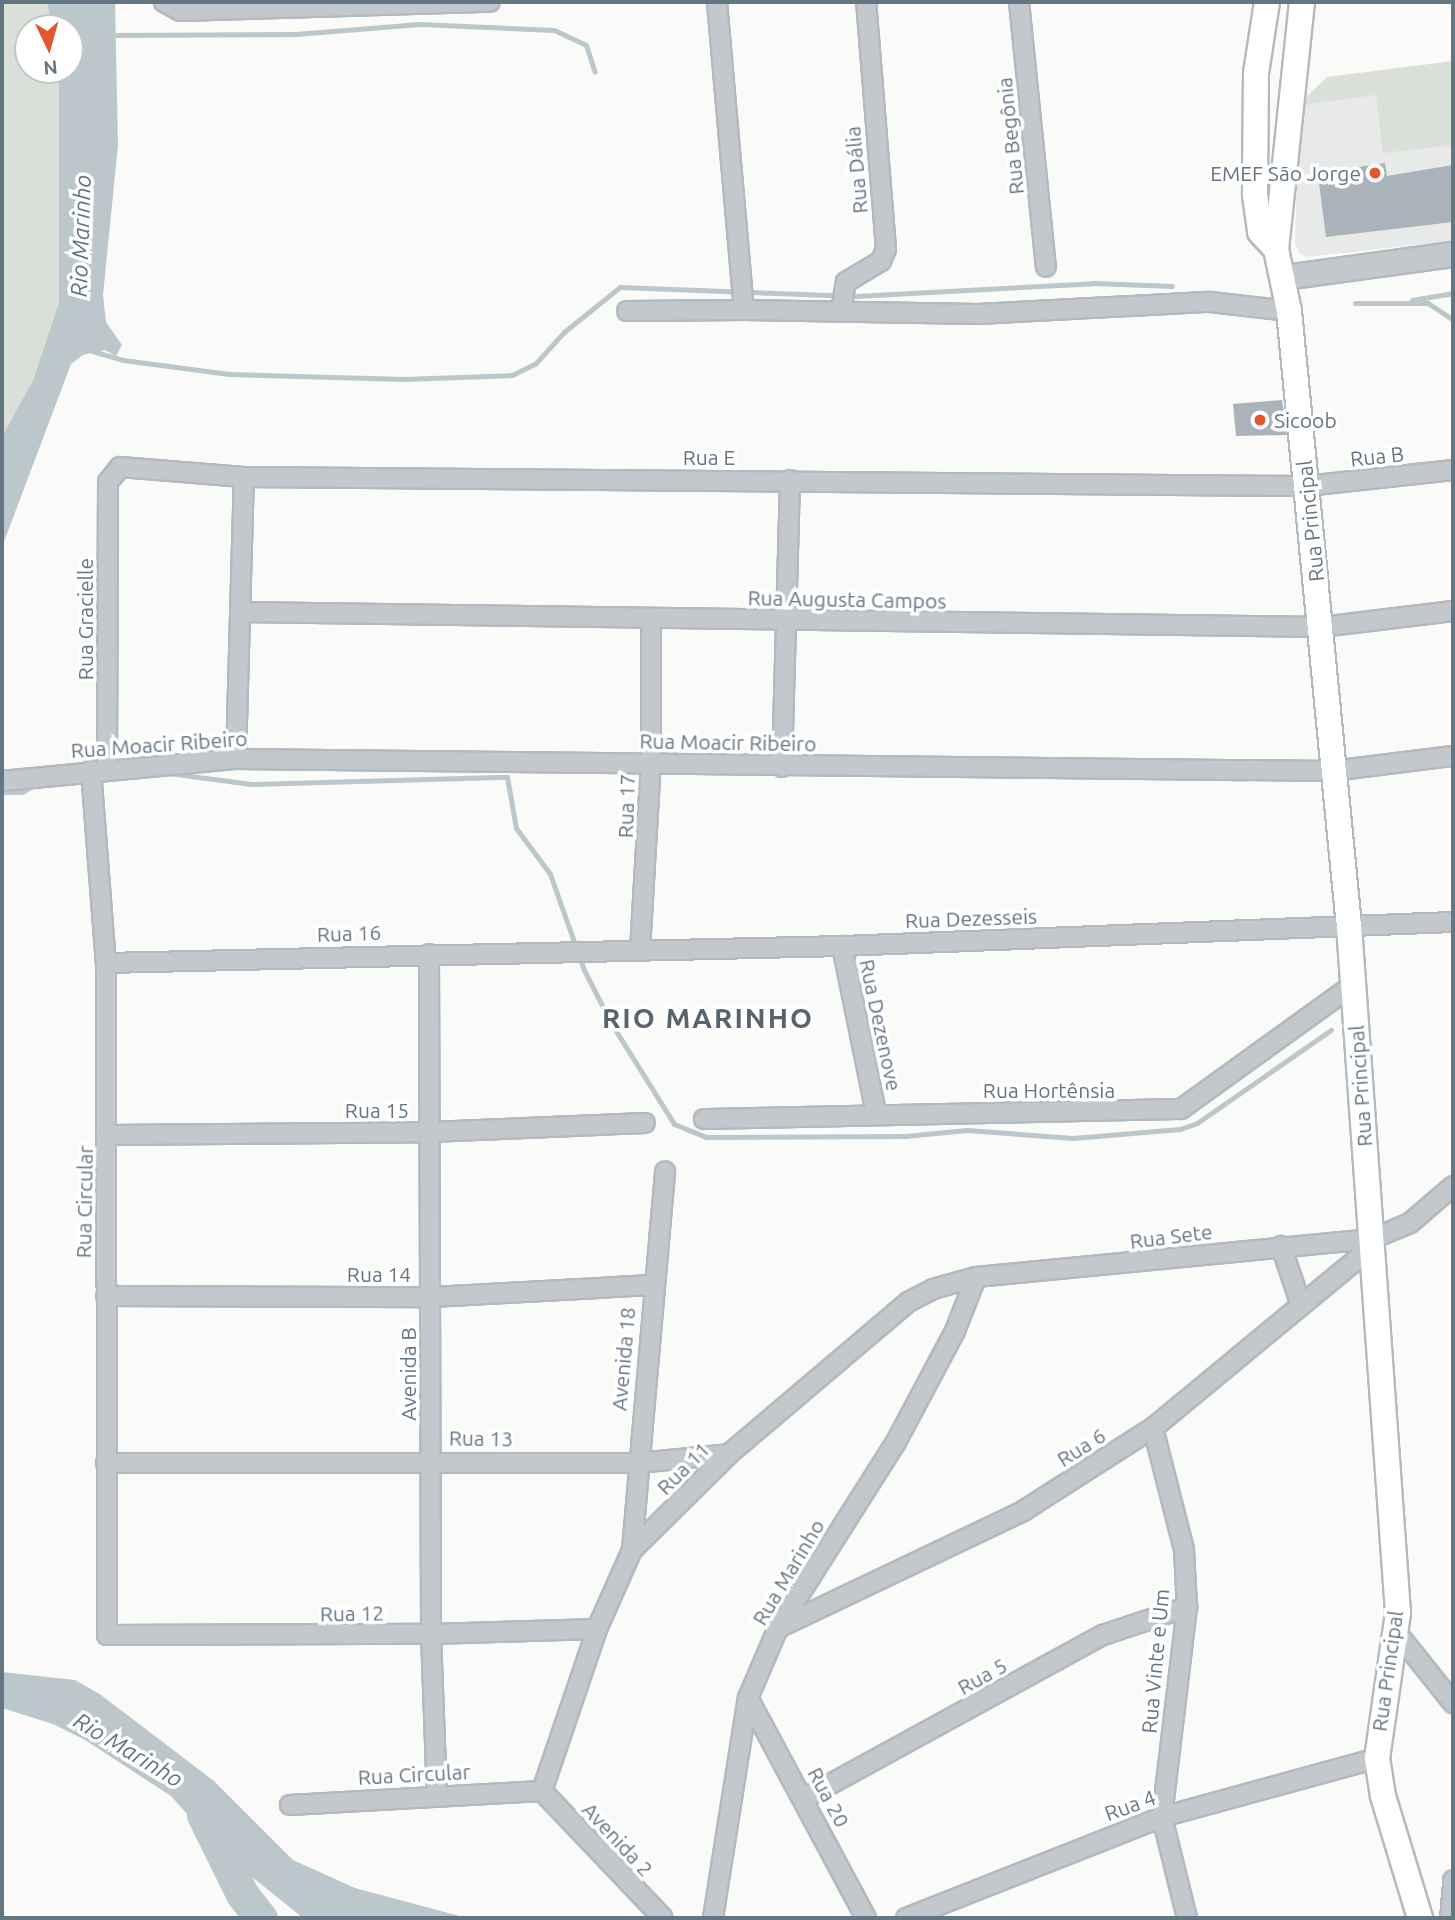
<!DOCTYPE html>
<html>
<head>
<meta charset="utf-8">
<style>
  body { margin:0 }
  #map { position:relative; width:1455px; height:1920px; overflow:hidden; background:#fafaf8; font-family:Ubuntu,sans-serif }
  div>[style] { position:absolute }
  .built>* { inset:0; background:#e8e9e9 }
  .green>* { inset:0; background:#dadfd7 }
  .water>* { inset:0; background:#bbc7cb }
  .stream>* { height:5px; margin:-2.5px; padding:0 2.5px; transform-origin:2.5px; border-radius:2.5px; background:#bbc7cb }
  .river>* { height:33px; margin:-16.5px; padding:0 16.5px; transform-origin:16.5px; border-radius:16.5px; background:#bbc7cb }
  .building>* { inset:0; background:#aab3b9 }
  .roads { filter:drop-shadow(2px 0 #b3babf) drop-shadow(-2px 0 #b3babf) drop-shadow(0 2px #b3babf) drop-shadow(0 -2px #b3babf) }
  .minor>* { height:18px; margin:-9px; padding:0 9px; transform-origin:9px; border-radius:9px; background:#c3c8cc }
  .tertiary>* { height:23px; margin:-11.5px; padding:0 11.5px; transform-origin:11.5px; border-radius:11.5px; background:#c3c8cc }
  .secondary>* { height:24px; margin:-12px; padding:0 12px; transform-origin:12px; border-radius:12px; background:#fff }
  .dots>* { width:19px; height:19px; translate:-50% -50%; box-sizing:border-box; border:4px solid #fff; border-radius:50% }
  span { translate:-50% -50%; white-space:nowrap; text-align:center; line-height:1.15; -webkit-text-stroke:7px #fff; paint-order:stroke }
  .street-label { font-size:21px; color:#657683 }
  .poi-label { font-size:21px; color:#657683 }
  .right { translate:-100% -50%; text-align:right }
  .left { translate:0 -50%; text-align:left }
  .water-label { font-size:23px; color:#60757c; font-style:italic }
  .district-label { font-size:28px; color:#57646e; font-weight:700; letter-spacing:2px }
  .frame { position:absolute; inset:0; border:4px solid #657683; pointer-events:none }
  .north { position:absolute; left:14px; top:14px; width:70px; height:70px; box-sizing:border-box; background:#fff; border:2px solid #c1c8cd; border-radius:50%; rotate:175deg; font-size:19px; font-weight:700; line-height:28px; text-align:center; color:#657683 }
  .north::after { content:''; display:block; margin:auto; width:24px; height:32px; background:#e4572e; clip-path:polygon(50% 0,100% 100%,50% 72%,0 100%) }
</style>
</head>
<body>
<div id="map">
  <div class="built">
    <div style="clip-path:polygon(1453px 61px,1453px 241px,1307px 257px,1299px 253px,1295px 245px,1298px 105px)"></div>
  </div>
  <div class="green">
    <div style="clip-path:polygon(2px 2px,47px 2px,52px 28px,28px 28px,28px 70px,59px 70px,59px 302px,33px 380px,2px 437px)"></div>
    <div style="clip-path:polygon(1453px 61px,1453px 145px,1383px 153px,1376px 95px,1298px 105px,1327px 77px)"></div>
  </div>
  <div class="water">
    <div style="clip-path:polygon(47px 2px,115px 2px,118px 145px,103px 295px,106px 322px,122px 345px,116px 356px,105px 350px,83px 355px,71px 364px,2px 547px,2px 437px,33px 380px,59px 302px,59px 70px,70px 70px,70px 28px,52px 28px)"></div>
    <div style="clip-path:polygon(2px 1672px,75px 1680px,101px 1695px,214px 1781px,293px 1860px,355px 1888px,467px 1918px,303px 1918px,221px 1852px,171px 1796px,85px 1740px,53px 1724px,2px 1708px)"></div>
  </div>
  <div class="stream">
    <div style="left:111px;top:35px;width:185px;rotate:-0.3deg"></div>
    <div style="left:296px;top:34px;width:124px;rotate:-4.6deg"></div>
    <div style="left:420px;top:24px;width:134px;rotate:2.6deg"></div>
    <div style="left:554px;top:30px;width:35px;rotate:25deg"></div>
    <div style="left:586px;top:45px;width:28px;rotate:72deg"></div>
    <div style="left:1412px;top:300px;width:42px;rotate:-9.7deg"></div>
    <div style="left:1355px;top:303px;width:73px"></div>
    <div style="left:1428px;top:303px;width:30px;rotate:34deg"></div>
    <div style="left:92px;top:351px;width:32px;rotate:16deg"></div>
    <div style="left:123px;top:360px;width:107px;rotate:7.5deg"></div>
    <div style="left:229px;top:374px;width:175px;rotate:1.6deg"></div>
    <div style="left:404px;top:379px;width:108px;rotate:-2.1deg"></div>
    <div style="left:512px;top:375px;width:25px;rotate:-26deg"></div>
    <div style="left:535px;top:364px;width:43px;rotate:-47.8deg"></div>
    <div style="left:564px;top:332px;width:72px;rotate:-38.8deg"></div>
    <div style="left:620px;top:287px;width:236px;rotate:2.2deg"></div>
    <div style="left:856px;top:296px;width:238px;rotate:-3.1deg"></div>
    <div style="left:1094px;top:283px;width:78px;rotate:2.2deg"></div>
    <div style="left:168px;top:773px;width:84px;rotate:7.5deg"></div>
    <div style="left:251px;top:784px;width:256px;rotate:-1.6deg"></div>
    <div style="left:507px;top:777px;width:52px;rotate:80deg"></div>
    <div style="left:516px;top:828px;width:57px;rotate:53.5deg"></div>
    <div style="left:550px;top:874px;width:102px;rotate:70.5deg"></div>
    <div style="left:584px;top:970px;width:59px;rotate:63deg"></div>
    <div style="left:611px;top:1023px;width:119px;rotate:58deg"></div>
    <div style="left:674px;top:1124px;width:35px;rotate:22deg"></div>
    <div style="left:706px;top:1137px;width:199px;rotate:-0.3deg"></div>
    <div style="left:905px;top:1136px;width:62px;rotate:-5.5deg"></div>
    <div style="left:967px;top:1130px;width:106px;rotate:4.3deg"></div>
    <div style="left:1073px;top:1138px;width:107px;rotate:-4.8deg"></div>
    <div style="left:1180px;top:1129px;width:18px;rotate:-19deg"></div>
    <div style="left:1197px;top:1123px;width:163px;rotate:-34.8deg"></div>
    <div style="left:2px;top:792px;width:20px"></div>
    <div style="left:22px;top:792px;width:16px;rotate:-30deg"></div>
  </div>
  <div class="river">
    <div style="left:203px;top:1815px;width:88px;rotate:63.7deg"></div>
    <div style="left:242px;top:1894px;width:31px;rotate:52deg"></div>
  </div>
  <div class="building">
    <div style="clip-path:polygon(1385px 163px,1387px 176px,1453px 165px,1453px 222px,1326px 237px,1319px 183px,1362px 177px,1359px 167px)"></div>
    <div style="clip-path:polygon(1282px 400px,1287px 435px,1236px 436px,1233px 404px)"></div>
  </div>
  <div class="roads">
    <div class="minor">
      <div style="left:164px;top:2px;width:18px;rotate:29deg"></div>
      <div style="left:180px;top:11px;width:310px;rotate:-1.7deg"></div>
      <div style="left:717px;top:2px;width:309px;rotate:85deg"></div>
      <div style="left:744px;top:310px;width:234px;rotate:1deg"></div>
      <div style="left:978px;top:314px;width:232px;rotate:-3deg"></div>
      <div style="left:1210px;top:302px;width:80px;rotate:6.5deg"></div>
      <div style="left:1019px;top:2px;width:266px;rotate:84.2deg"></div>
      <div style="left:627px;top:311px;width:117px;rotate:-0.5deg"></div>
      <div style="left:841px;top:312px;width:30px;rotate:-81deg"></div>
      <div style="left:846px;top:282px;width:41px;rotate:-31deg"></div>
      <div style="left:881px;top:261px;width:13px;rotate:-67deg"></div>
      <div style="left:886px;top:249px;width:248px;rotate:-94.6deg"></div>
      <div style="left:240px;top:612px;width:1081px;rotate:0.79deg"></div>
      <div style="left:1321px;top:627px;width:133px;rotate:-6.9deg"></div>
      <div style="left:236px;top:759px;width:282px;rotate:-88.4deg"></div>
      <div style="left:782px;top:767px;width:287px;rotate:-88.4deg"></div>
      <div style="left:107px;top:769px;width:287px;rotate:-89.8deg"></div>
      <div style="left:108px;top:482px;width:19px;rotate:-51deg"></div>
      <div style="left:120px;top:467px;width:124px;rotate:4.6deg"></div>
      <div style="left:244px;top:477px;width:1062px;rotate:0.49deg"></div>
      <div style="left:1306px;top:486px;width:148px;rotate:-6.2deg"></div>
      <div style="left:91px;top:770px;width:194px;rotate:85.6deg"></div>
      <div style="left:106px;top:963px;width:672px;rotate:89.91deg"></div>
      <div style="left:107px;top:1635px;width:324px;rotate:-0.2deg"></div>
      <div style="left:431px;top:1634px;width:166px;rotate:-1.7deg"></div>
      <div style="left:2px;top:781px;width:235px;rotate:-5.4deg"></div>
      <div style="left:236px;top:759px;width:1096px;rotate:0.63deg"></div>
      <div style="left:1332px;top:771px;width:122px;rotate:-7.1deg"></div>
      <div style="left:842px;top:946px;width:170px;rotate:78.5deg"></div>
      <div style="left:640px;top:951px;width:188px;rotate:-86.7deg"></div>
      <div style="left:651px;top:763px;width:143px;rotate:-90deg"></div>
      <div style="left:429px;top:954px;width:680px;rotate:89.83deg"></div>
      <div style="left:431px;top:1634px;width:161px;rotate:87.9deg"></div>
      <div style="left:106px;top:963px;width:736px;rotate:-1.32deg"></div>
      <div style="left:842px;top:946px;width:611px;rotate:-2.25deg"></div>
      <div style="left:704px;top:1119px;width:477px;rotate:-1.2deg"></div>
      <div style="left:1181px;top:1109px;width:212px;rotate:-35.8deg"></div>
      <div style="left:108px;top:1135px;width:322px;rotate:-0.5deg"></div>
      <div style="left:430px;top:1132px;width:215px;rotate:-2.4deg"></div>
      <div style="left:1281px;top:1246px;width:62px;rotate:71.3deg"></div>
      <div style="left:106px;top:1296px;width:326px;rotate:0.2deg"></div>
      <div style="left:432px;top:1297px;width:220px;rotate:-3.1deg"></div>
      <div style="left:1153px;top:1428px;width:126px;rotate:75.7deg"></div>
      <div style="left:1184px;top:1550px;width:57px;rotate:87deg"></div>
      <div style="left:1187px;top:1607px;width:211px;rotate:96.8deg"></div>
      <div style="left:1162px;top:1817px;width:104px;rotate:76.1deg"></div>
      <div style="left:106px;top:1463px;width:532px"></div>
      <div style="left:638px;top:1463px;width:91px;rotate:-5.6deg"></div>
      <div style="left:632px;top:1550px;width:380px;rotate:-85deg"></div>
      <div style="left:778px;top:1628px;width:272px;rotate:-25.5deg"></div>
      <div style="left:1023px;top:1511px;width:154px;rotate:-32.6deg"></div>
      <div style="left:1153px;top:1428px;width:284px;rotate:-39.6deg"></div>
      <div style="left:1397px;top:1633px;width:90px;rotate:51.3deg"></div>
      <div style="left:748px;top:1698px;width:250px;rotate:61.8deg"></div>
      <div style="left:542px;top:1791px;width:171px;rotate:-71.2deg"></div>
      <div style="left:597px;top:1629px;width:86px;rotate:-66.1deg"></div>
      <div style="left:632px;top:1550px;width:136px;rotate:-44.7deg"></div>
      <div style="left:729px;top:1454px;width:235px;rotate:-40.3deg"></div>
      <div style="left:908px;top:1302px;width:28px;rotate:-27deg"></div>
      <div style="left:933px;top:1289px;width:45px;rotate:-15.6deg"></div>
      <div style="left:976px;top:1277px;width:398px;rotate:-5.5deg"></div>
      <div style="left:1372px;top:1239px;width:41px;rotate:-22.8deg"></div>
      <div style="left:1410px;top:1223px;width:57px;rotate:-40.7deg"></div>
      <div style="left:542px;top:1791px;width:175px;rotate:46.4deg"></div>
      <div style="left:805px;top:1798px;width:340px;rotate:-28.7deg"></div>
      <div style="left:1103px;top:1635px;width:89px;rotate:-18.4deg"></div>
      <div style="left:290px;top:1805px;width:252px;rotate:-3.2deg"></div>
      <div style="left:713px;top:1918px;width:223px;rotate:-81deg"></div>
      <div style="left:748px;top:1698px;width:76px;rotate:-66.8deg"></div>
      <div style="left:778px;top:1628px;width:220px;rotate:-57.6deg"></div>
      <div style="left:896px;top:1442px;width:126px;rotate:-62deg"></div>
      <div style="left:955px;top:1331px;width:58px;rotate:-68.7deg"></div>
      <div style="left:906px;top:1918px;width:275px;rotate:-21.5deg"></div>
      <div style="left:1162px;top:1817px;width:223px;rotate:-15.3deg"></div>
      <div style="left:1450px;top:1918px;width:38px;rotate:-85deg"></div>
    </div>
    <div class="tertiary">
      <div style="left:1284px;top:277px;width:171px;rotate:-7.8deg"></div>
    </div>
    <div class="secondary">
      <div style="left:1267px;top:2px;width:72px;rotate:98.8deg"></div>
      <div style="left:1256px;top:73px;width:122px;rotate:90.5deg"></div>
      <div style="left:1255px;top:195px;width:37px;rotate:82deg"></div>
      <div style="left:1260px;top:232px;width:23px;rotate:47deg"></div>
      <div style="left:1302px;top:2px;width:248px;rotate:96deg"></div>
      <div style="left:1276px;top:249px;width:63px;rotate:78.2deg"></div>
      <div style="left:1289px;top:311px;width:618px;rotate:84.43deg"></div>
      <div style="left:1349px;top:926px;width:689px;rotate:85.92deg"></div>
      <div style="left:1398px;top:1613px;width:147px;rotate:98.2deg"></div>
      <div style="left:1377px;top:1758px;width:38px;rotate:81deg"></div>
      <div style="left:1383px;top:1796px;width:127px;rotate:73.1deg"></div>
    </div>
  </div>
  <div class="dots">
    <div style="left:1375px;top:173px;background:#e4572e"></div>
    <div style="left:1260px;top:420px;background:#e4572e"></div>
  </div>
  <div class="street-label">
    <span style="left:1010px;top:136px;rotate:-96deg">Rua Begônia</span>
    <span style="left:856px;top:170px;rotate:-95deg">Rua Dália</span>
    <span style="left:1377px;top:456px;rotate:-6deg">Rua B</span>
    <span style="left:709px;top:457px">Rua E</span>
    <span style="left:1310px;top:521px;rotate:-96deg">Rua Principal</span>
    <span style="left:847px;top:599px;rotate:1deg">Rua Augusta Campos</span>
    <span style="left:85px;top:619px;rotate:-90deg">Rua Gracielle</span>
    <span style="left:728px;top:742px;rotate:1deg">Rua Moacir Ribeiro</span>
    <span style="left:159px;top:744px;rotate:-4deg">Rua Moacir Ribeiro</span>
    <span style="left:626px;top:806px;rotate:-88deg">Rua 17</span>
    <span style="left:971px;top:918px;rotate:-2deg">Rua Dezesseis</span>
    <span style="left:349px;top:933px;rotate:-2deg">Rua 16</span>
    <span style="left:881px;top:1025px;rotate:78deg">Rua Dezenove</span>
    <span style="left:1360px;top:1086px;rotate:-94deg">Rua Principal</span>
    <span style="left:1049px;top:1090px">Rua Hortênsia</span>
    <span style="left:377px;top:1110px">Rua 15</span>
    <span style="left:84px;top:1202px;rotate:-89deg">Rua Circular</span>
    <span style="left:1171px;top:1236px;rotate:-7deg">Rua Sete</span>
    <span style="left:379px;top:1274px">Rua 14</span>
    <span style="left:623px;top:1359px;rotate:-85deg">Avenida 18</span>
    <span style="left:408px;top:1374px;rotate:-90deg">Avenida B</span>
    <span style="left:481px;top:1438px;rotate:1deg">Rua 13</span>
    <span style="left:1081px;top:1447px;rotate:-32deg">Rua 6</span>
    <span style="left:683px;top:1468px;rotate:-45deg">Rua 11</span>
    <span style="left:788px;top:1572px;rotate:-59deg">Rua Marinho</span>
    <span style="left:352px;top:1613px;rotate:-1deg">Rua 12</span>
    <span style="left:1155px;top:1661px;rotate:-85deg">Rua Vinte e Um</span>
    <span style="left:1387px;top:1671px;rotate:-82deg">Rua Principal</span>
    <span style="left:982px;top:1676px;rotate:-29deg">Rua 5</span>
    <span style="left:414px;top:1774px;rotate:-3deg">Rua Circular</span>
    <span style="left:829px;top:1797px;rotate:62deg">Rua 20</span>
    <span style="left:1130px;top:1805px;rotate:-20deg">Rua 4</span>
    <span style="left:618px;top:1839px;rotate:47deg">Avenida 2</span>
  </div>
  <div class="poi-label">
    <span class="right" style="left:1361px;top:173px">EMEF São Jorge</span>
    <span class="left" style="left:1274px;top:420px">Sicoob</span>
  </div>
  <div class="water-label">
    <span style="left:81px;top:236px;rotate:-88deg">Rio Marinho</span>
    <span style="left:128px;top:1750px;rotate:31deg">Rio Marinho</span>
  </div>
  <div class="district-label">
    <span style="left:708px;top:1018px">RIO MARINHO</span>
  </div>
  <div class="frame"></div>
  <div class="north">N</div>
</div>
</body>
</html>
